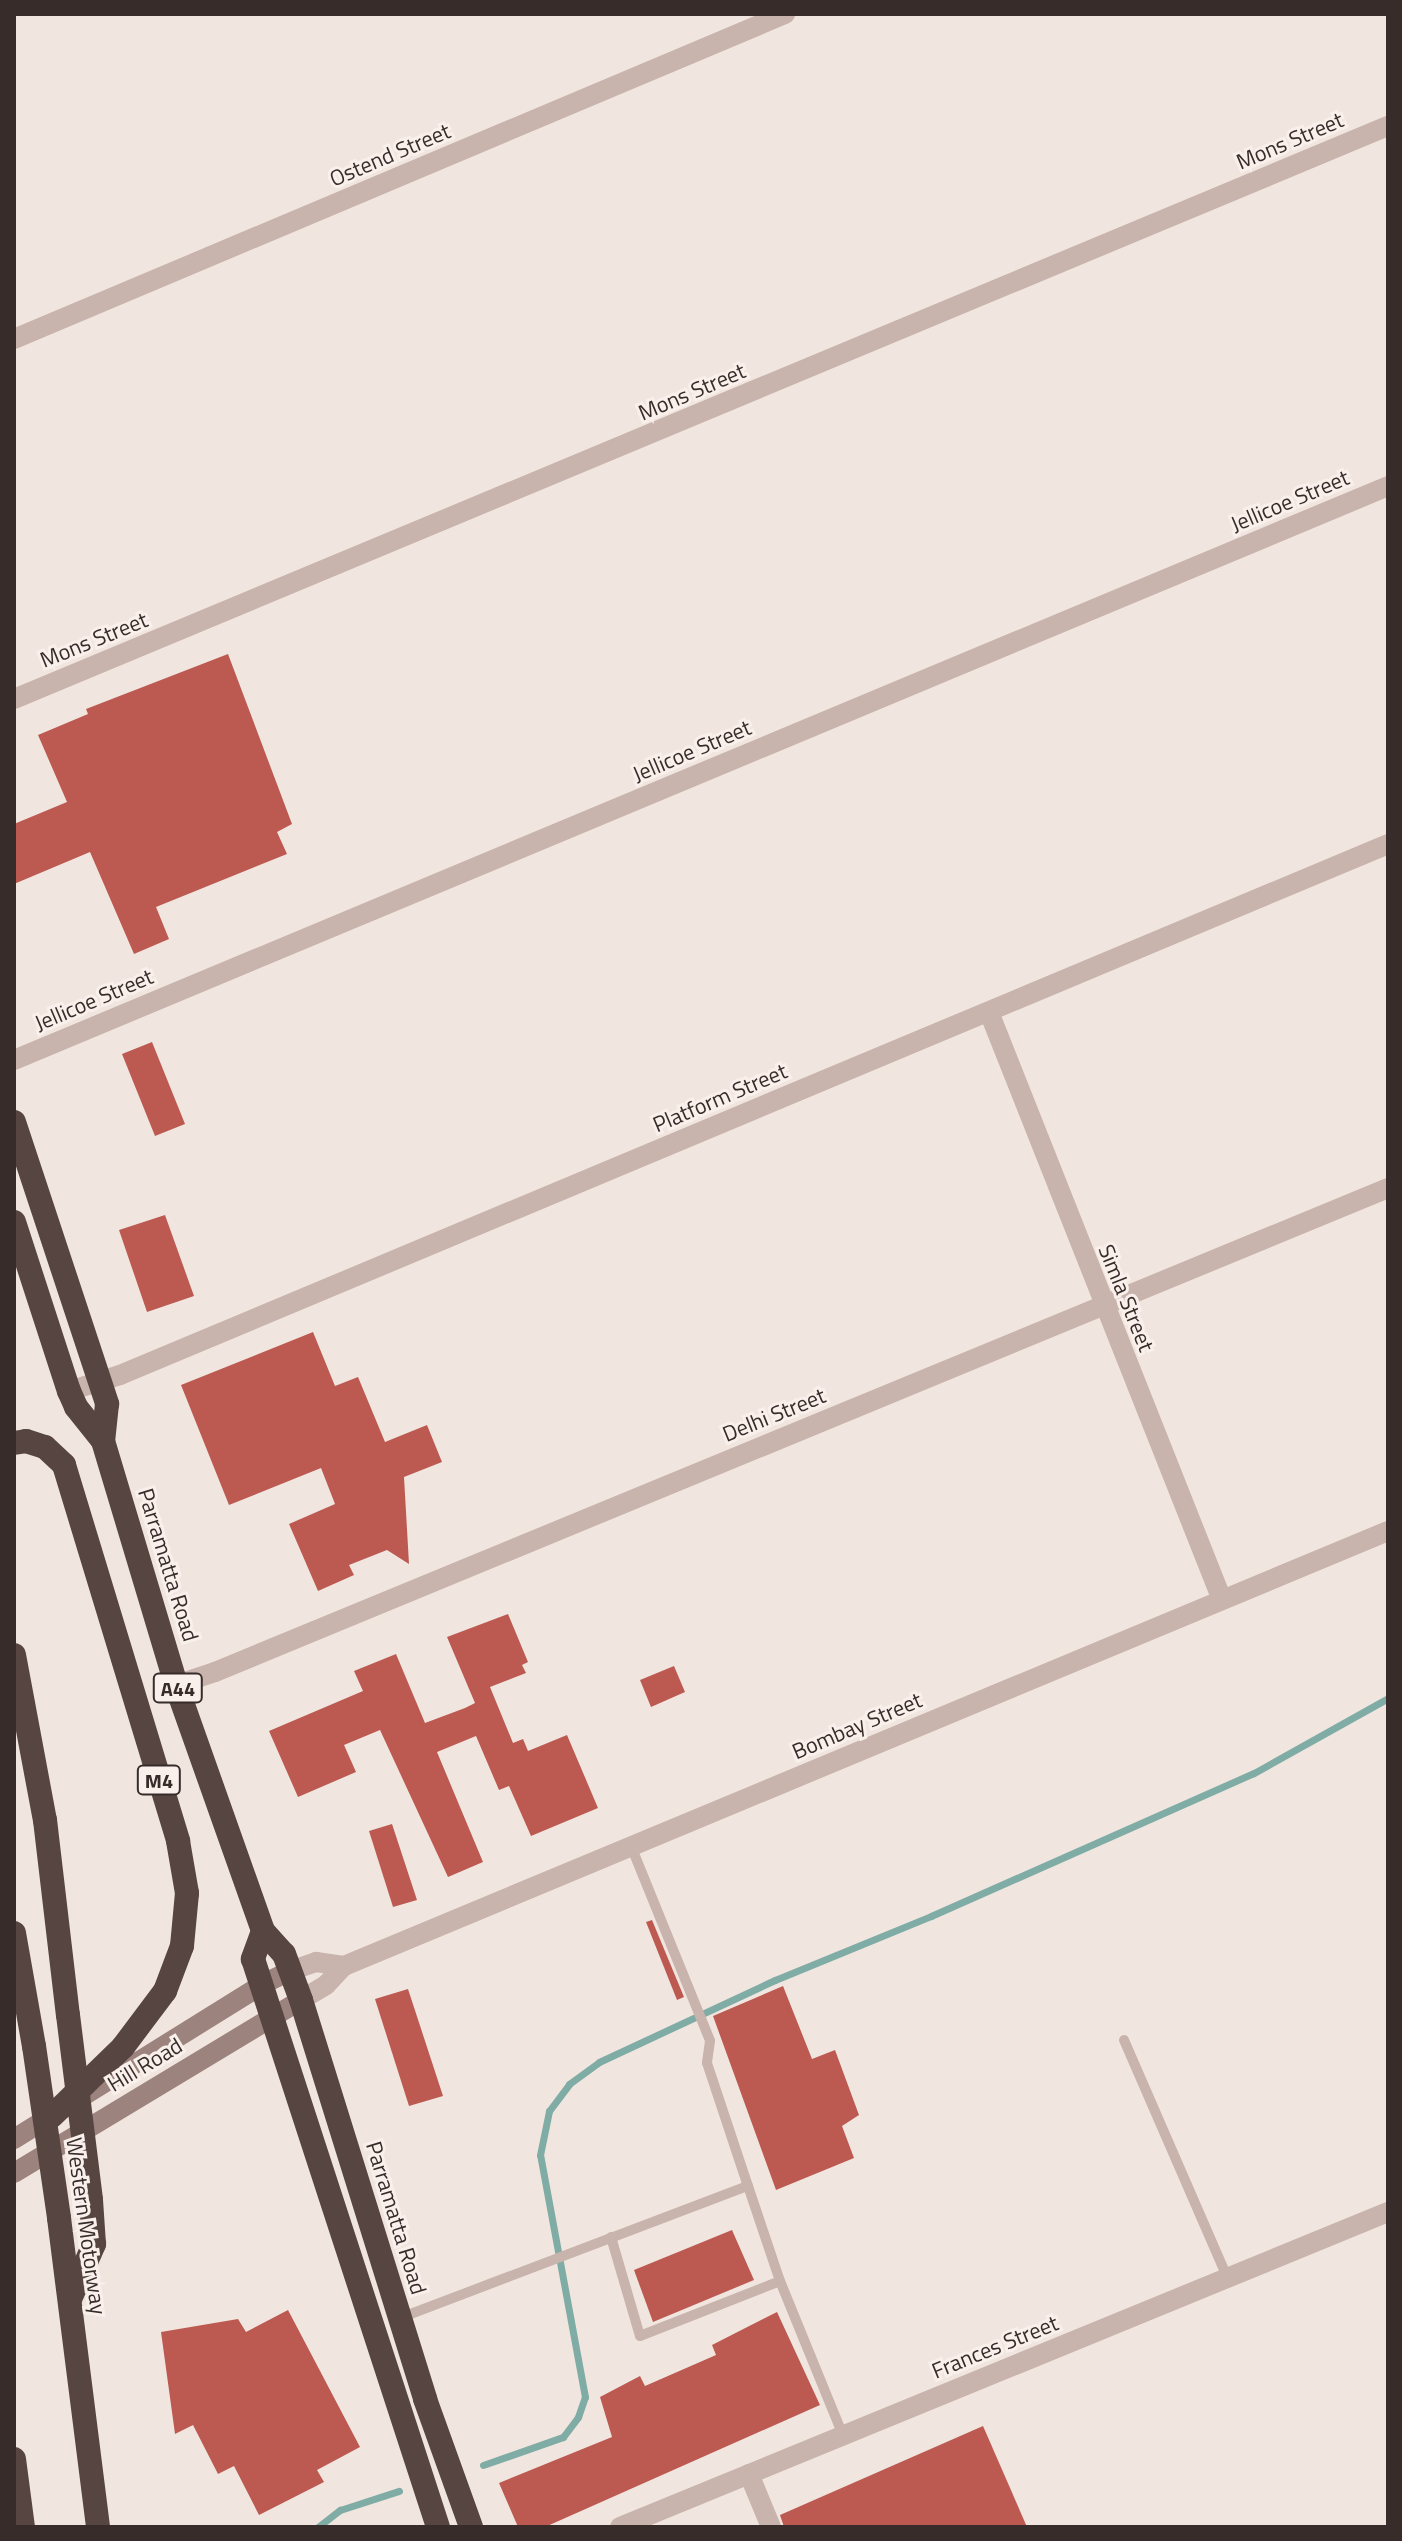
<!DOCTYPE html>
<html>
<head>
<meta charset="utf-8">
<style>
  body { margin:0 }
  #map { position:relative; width:1402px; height:2541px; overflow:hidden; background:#f1e6df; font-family:"Titillium Web",sans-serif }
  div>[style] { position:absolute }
  .stream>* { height:7px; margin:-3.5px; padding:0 3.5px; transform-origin:3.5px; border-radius:3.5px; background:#80aca6 }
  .building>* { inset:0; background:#bc5a52 }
  .lane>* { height:10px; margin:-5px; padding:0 5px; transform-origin:5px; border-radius:5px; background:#c8b4ac }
  .street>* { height:20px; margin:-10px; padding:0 10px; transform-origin:10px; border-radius:10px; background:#c8b4ac }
  .secondary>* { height:20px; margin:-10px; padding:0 10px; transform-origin:10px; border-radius:10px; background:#9c837d }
  .highway>* { height:24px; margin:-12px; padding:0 12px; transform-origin:12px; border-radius:12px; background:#574542 }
  .highway-bridge>* { height:24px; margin:-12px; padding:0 12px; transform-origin:12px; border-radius:12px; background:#574542 }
  span { translate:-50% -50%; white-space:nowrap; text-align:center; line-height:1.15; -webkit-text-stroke:6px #f9f0eb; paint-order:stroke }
  .shield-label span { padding:2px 6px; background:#f9f0eb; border:2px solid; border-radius:6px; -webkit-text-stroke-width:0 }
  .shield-label { font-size:20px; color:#372c2a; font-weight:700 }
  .street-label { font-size:22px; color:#372c2a }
  .frame { position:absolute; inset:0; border:16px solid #372c2a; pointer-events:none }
</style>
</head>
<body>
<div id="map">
  <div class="stream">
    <div style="left:483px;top:2465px;width:85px;rotate:-19.3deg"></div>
    <div style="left:563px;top:2437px;width:25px;rotate:-53deg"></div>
    <div style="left:578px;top:2417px;width:21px;rotate:-71deg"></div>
    <div style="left:585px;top:2397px;width:246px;rotate:-100.5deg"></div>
    <div style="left:540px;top:2155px;width:45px;rotate:-78.4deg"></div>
    <div style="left:549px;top:2111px;width:34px;rotate:-53deg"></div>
    <div style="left:569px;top:2084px;width:37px;rotate:-36deg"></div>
    <div style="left:599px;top:2062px;width:194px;rotate:-25deg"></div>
    <div style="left:775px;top:1980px;width:169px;rotate:-22.3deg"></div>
    <div style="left:931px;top:1916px;width:353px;rotate:-23.9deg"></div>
    <div style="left:1254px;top:1773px;width:154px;rotate:-29.2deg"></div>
    <div style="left:318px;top:2527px;width:28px;rotate:-38deg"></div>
    <div style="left:340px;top:2510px;width:62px;rotate:-17.9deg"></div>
  </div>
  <div class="building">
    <div style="clip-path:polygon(228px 654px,292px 824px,277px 832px,287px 854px,156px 907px,169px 939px,134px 954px,90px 852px,14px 884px,14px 824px,67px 802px,38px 735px,88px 714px,86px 709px)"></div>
    <div style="clip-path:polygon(152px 1042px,185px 1124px,155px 1136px,122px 1054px)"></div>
    <div style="clip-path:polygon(165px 1215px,194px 1296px,147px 1312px,119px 1230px)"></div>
    <div style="clip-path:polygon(313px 1332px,335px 1386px,358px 1377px,385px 1442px,427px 1425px,442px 1462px,404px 1477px,409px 1564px,387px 1550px,349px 1565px,354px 1575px,318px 1591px,289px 1524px,335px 1504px,321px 1468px,229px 1505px,181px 1385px)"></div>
    <div style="clip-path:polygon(508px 1614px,528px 1662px,522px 1665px,526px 1673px,490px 1687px,513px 1743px,523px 1739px,528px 1751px,567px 1735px,598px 1808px,531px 1836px,509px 1786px,499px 1790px,476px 1736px,437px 1752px,483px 1862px,448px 1877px,380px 1730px,344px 1745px,356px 1772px,298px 1797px,269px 1731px,363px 1691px,354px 1671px,396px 1654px,425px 1723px,465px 1708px,475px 1703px,447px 1637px)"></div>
    <div style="clip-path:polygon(674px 1666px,685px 1692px,651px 1707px,640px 1680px)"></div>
    <div style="clip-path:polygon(392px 1824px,417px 1900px,393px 1907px,369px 1831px)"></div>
    <div style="clip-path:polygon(652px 1920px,684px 1997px,677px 2000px,646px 1922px)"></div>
    <div style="clip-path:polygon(783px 1986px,812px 2059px,835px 2050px,859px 2115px,842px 2126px,854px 2158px,776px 2190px,713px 2016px)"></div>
    <div style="clip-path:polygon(408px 1989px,443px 2096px,409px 2106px,375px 1999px)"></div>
    <div style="clip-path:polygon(732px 2230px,754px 2280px,653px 2322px,634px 2270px)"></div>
    <div style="clip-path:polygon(288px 2310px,360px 2447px,317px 2470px,324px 2482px,259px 2515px,234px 2466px,218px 2474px,193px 2425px,175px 2434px,161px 2332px,238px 2319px,246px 2332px)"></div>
    <div style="clip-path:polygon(777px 2312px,820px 2405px,545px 2527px,518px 2527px,499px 2483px,612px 2437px,600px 2397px,640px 2376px,645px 2386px,716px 2355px,712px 2345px)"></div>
    <div style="clip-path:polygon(983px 2426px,1027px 2527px,784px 2527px,780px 2515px)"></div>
  </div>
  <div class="lane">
    <div style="left:631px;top:1846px;width:210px;rotate:67.9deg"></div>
    <div style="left:710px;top:2041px;width:22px;rotate:98deg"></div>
    <div style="left:707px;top:2063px;width:130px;rotate:71.6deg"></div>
    <div style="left:1124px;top:2040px;width:258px;rotate:66.5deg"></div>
    <div style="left:611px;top:2237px;width:103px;rotate:73.7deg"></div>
    <div style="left:640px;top:2336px;width:150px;rotate:-21.4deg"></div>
    <div style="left:400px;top:2318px;width:372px;rotate:-20.8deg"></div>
    <div style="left:748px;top:2186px;width:100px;rotate:71.4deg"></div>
    <div style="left:780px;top:2281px;width:166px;rotate:67.8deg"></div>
  </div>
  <div class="street">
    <div style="left:14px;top:339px;width:837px;rotate:-22.86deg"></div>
    <div style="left:14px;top:699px;width:1489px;rotate:-22.64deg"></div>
    <div style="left:989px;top:1012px;width:632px;rotate:68.38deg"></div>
    <div style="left:14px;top:1060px;width:1489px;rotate:-22.67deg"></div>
    <div style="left:69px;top:1391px;width:53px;rotate:-17.4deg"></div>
    <div style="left:120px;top:1375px;width:1375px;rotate:-22.72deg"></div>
    <div style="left:176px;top:1685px;width:41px;rotate:-18.4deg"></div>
    <div style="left:215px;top:1672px;width:1269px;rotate:-22.42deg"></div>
    <div style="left:290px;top:1971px;width:28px;rotate:-19deg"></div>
    <div style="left:316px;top:1962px;width:28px;rotate:8deg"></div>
    <div style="left:301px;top:2000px;width:29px;rotate:-31deg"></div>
    <div style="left:326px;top:1985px;width:26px;rotate:-47deg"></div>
    <div style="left:344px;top:1966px;width:1131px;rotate:-22.62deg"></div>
    <div style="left:749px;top:2474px;width:57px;rotate:67.5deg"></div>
    <div style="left:620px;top:2527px;width:830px;rotate:-22.3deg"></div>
  </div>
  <div class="secondary">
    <div style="left:14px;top:2139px;width:291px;rotate:-31.9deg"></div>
    <div style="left:261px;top:1985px;width:32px;rotate:-26deg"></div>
    <div style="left:14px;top:2173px;width:335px;rotate:-31.1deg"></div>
  </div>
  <div class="highway">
    <div style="left:14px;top:1122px;width:297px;rotate:71.7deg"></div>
    <div style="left:107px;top:1404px;width:37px;rotate:96deg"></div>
    <div style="left:14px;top:1222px;width:178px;rotate:72deg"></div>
    <div style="left:69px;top:1391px;width:17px;rotate:66deg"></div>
    <div style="left:76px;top:1407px;width:43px;rotate:51.5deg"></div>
    <div style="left:103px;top:1441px;width:255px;rotate:73.3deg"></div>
    <div style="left:176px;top:1685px;width:261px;rotate:70.5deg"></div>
    <div style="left:263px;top:1931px;width:31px;rotate:48deg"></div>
    <div style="left:284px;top:1954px;width:49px;rotate:69.7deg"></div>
    <div style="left:301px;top:2000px;width:418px;rotate:72.7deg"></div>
    <div style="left:425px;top:2399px;width:136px;rotate:70.2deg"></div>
    <div style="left:14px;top:1443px;width:12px;rotate:-9deg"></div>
    <div style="left:26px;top:1441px;width:20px;rotate:18deg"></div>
    <div style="left:45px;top:1447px;width:26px;rotate:43deg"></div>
    <div style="left:64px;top:1465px;width:393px;rotate:73.1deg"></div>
    <div style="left:178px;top:1841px;width:53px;rotate:80.2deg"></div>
    <div style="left:187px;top:1893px;width:53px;rotate:95.4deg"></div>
    <div style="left:182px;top:1946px;width:48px;rotate:110.7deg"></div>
    <div style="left:165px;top:1991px;width:70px;rotate:126.9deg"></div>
    <div style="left:123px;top:2047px;width:99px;rotate:135.8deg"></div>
    <div style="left:14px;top:1655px;width:168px;rotate:79.4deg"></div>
    <div style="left:45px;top:1820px;width:196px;rotate:83.3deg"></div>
    <div style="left:263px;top:1931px;width:30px;rotate:110deg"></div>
    <div style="left:253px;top:1959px;width:597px;rotate:71.96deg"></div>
    <div style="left:14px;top:1933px;width:115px;rotate:80deg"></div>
    <div style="left:59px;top:2218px;width:311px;rotate:82.8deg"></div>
    <div style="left:71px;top:2297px;width:58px;rotate:-66.5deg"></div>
    <div style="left:94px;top:2244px;width:44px;rotate:-93.9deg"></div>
    <div style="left:14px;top:2459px;width:69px;rotate:82.5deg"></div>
  </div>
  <div class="highway-bridge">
    <div style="left:68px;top:2015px;width:186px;rotate:82.9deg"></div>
    <div style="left:34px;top:2046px;width:174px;rotate:81.7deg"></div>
  </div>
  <div class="shield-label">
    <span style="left:178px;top:1688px">A44</span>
    <span style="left:159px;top:1780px">M4</span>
  </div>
  <div class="street-label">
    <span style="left:1290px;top:141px;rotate:-23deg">Mons Street</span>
    <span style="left:390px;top:155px;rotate:-23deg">Ostend Street</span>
    <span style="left:692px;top:392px;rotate:-23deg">Mons Street</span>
    <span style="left:1290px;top:501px;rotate:-23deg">Jellicoe Street</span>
    <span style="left:94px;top:640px;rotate:-22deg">Mons Street</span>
    <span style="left:692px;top:751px;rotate:-23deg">Jellicoe Street</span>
    <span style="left:94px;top:1000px;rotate:-23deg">Jellicoe Street</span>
    <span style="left:720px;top:1098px;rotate:-23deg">Platform Street</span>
    <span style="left:1126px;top:1298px;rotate:68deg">Simla Street</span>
    <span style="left:774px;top:1415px;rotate:-22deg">Delhi Street</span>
    <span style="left:168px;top:1565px;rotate:73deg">Parramatta Road</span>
    <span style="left:857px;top:1726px;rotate:-23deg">Bombay Street</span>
    <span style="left:145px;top:2065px;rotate:-31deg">Hill Road</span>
    <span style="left:396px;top:2218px;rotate:73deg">Parramatta Road</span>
    <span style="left:86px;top:2226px;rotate:82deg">Western Motorway</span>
    <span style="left:995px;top:2347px;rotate:-22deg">Frances Street</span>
  </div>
  <div class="frame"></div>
</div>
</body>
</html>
